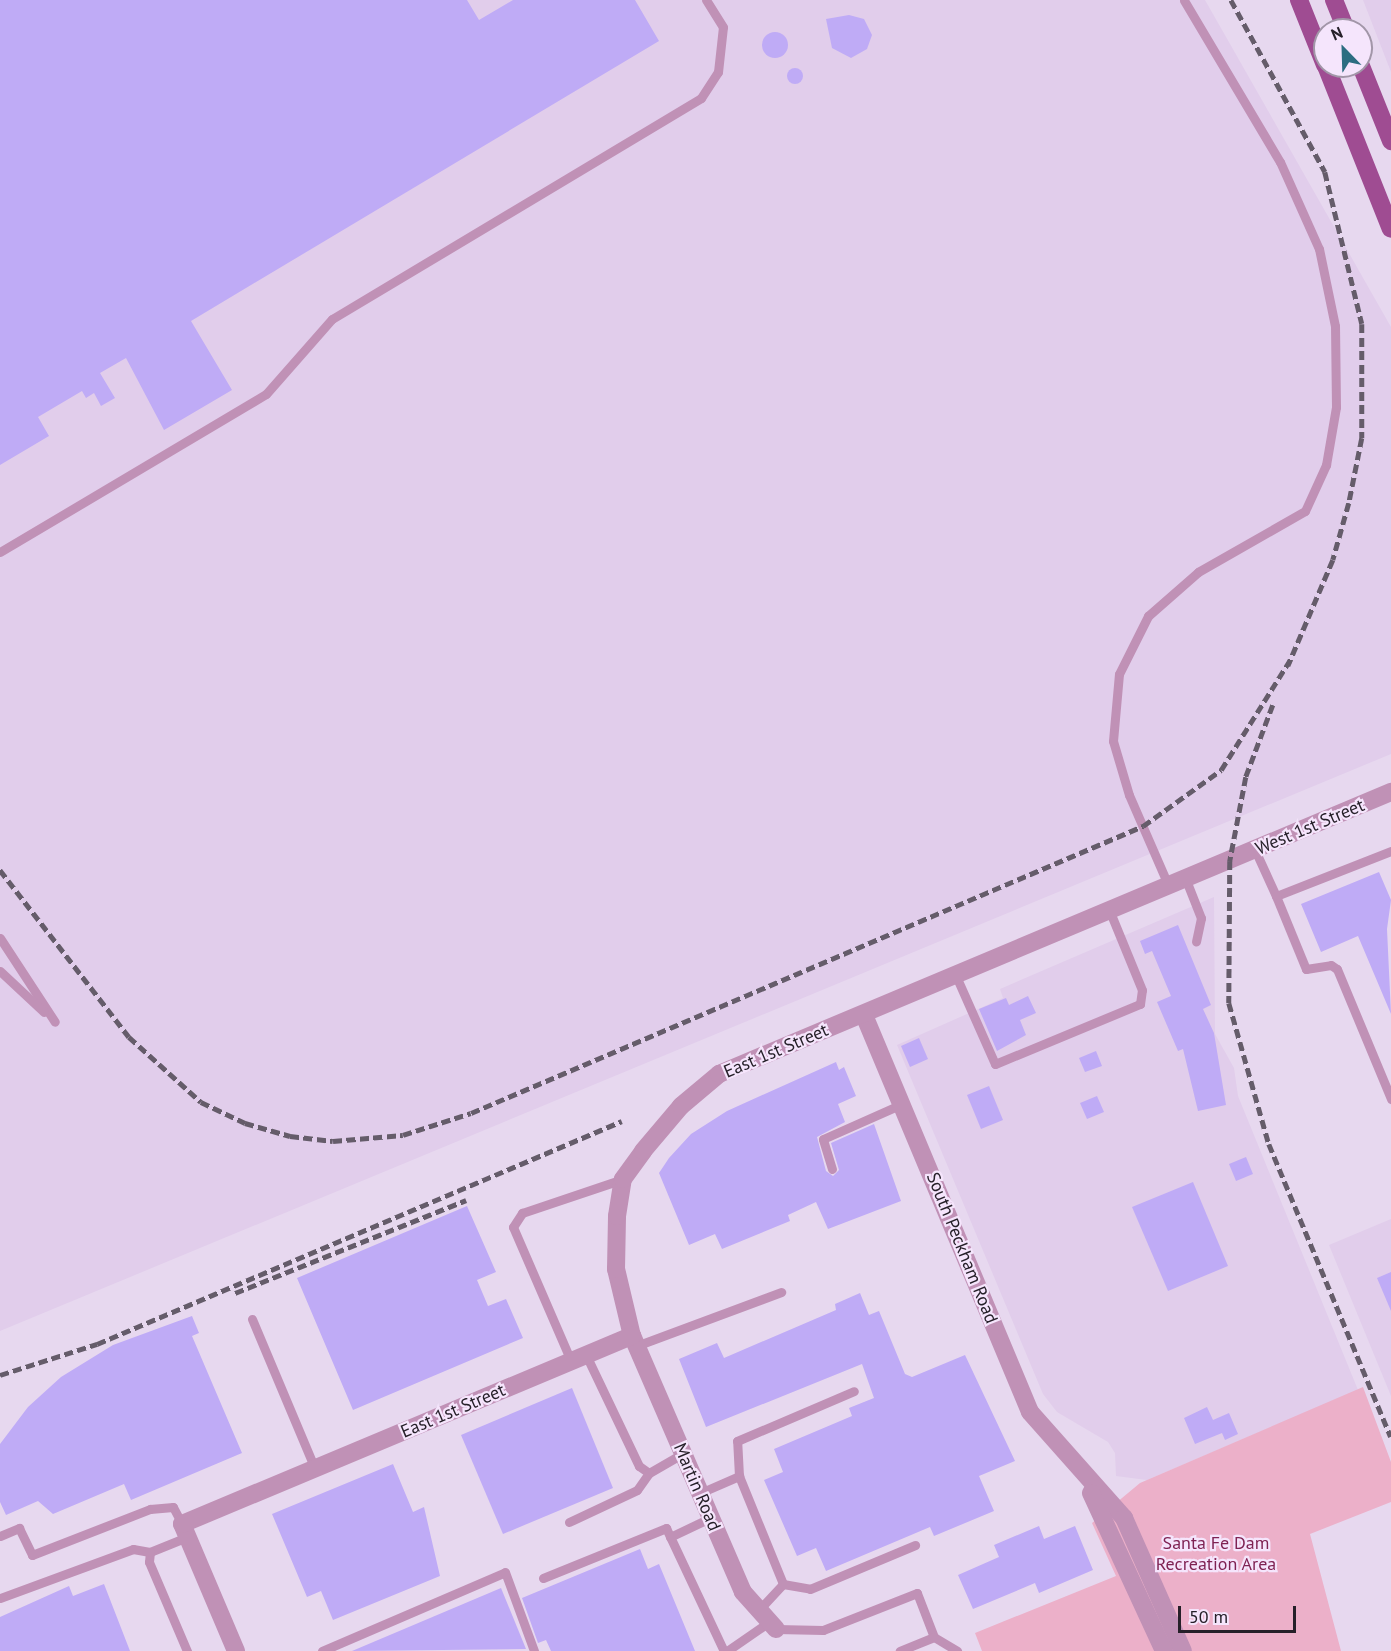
<!DOCTYPE html>
<html>
<head>
<meta charset="utf-8">
<style>
  body { margin:0 }
  #map { position:relative; width:1391px; height:1651px; overflow:hidden; background:#e7d8ef; font-family:"PT Sans",sans-serif }
  div>[style] { position:absolute }
  .built>* { inset:0; background:#e1cdeb }
  .green>* { inset:0; background:#ecb0c9 }
  .building>* { inset:0; background:#bfabf6 }
  .round { border-radius:50% }
  .lane>* { height:9px; margin:-4.5px; padding:0 4.5px; transform-origin:4.5px; border-radius:4.5px; background:#c091b6 }
  .street>* { height:18px; margin:-9px; padding:0 9px; transform-origin:9px; border-radius:9px; background:#c091b6 }
  .primary>* { height:18px; margin:-9px; padding:0 9px; transform-origin:9px; border-radius:9px; background:#9f4c92 }
  .rail>* { height:4.5px; margin-top:-2.25px; transform-origin:0; background:repeating-linear-gradient(90deg,#655c6a 0 9px,transparent 0 13.5px) }
  span { translate:-50% -50%; white-space:nowrap; text-align:center; line-height:1.15; -webkit-text-stroke:4.5px #f5e5fc; paint-order:stroke }
  .street-label { font-size:18px; color:#262029 }
  .park-label { font-size:18px; color:#7f2253 }
  .north { position:absolute; left:1313px; top:18px; width:60px; height:60px; box-sizing:border-box; background:#f5e5fc; border:2px solid #a296a8; border-radius:50%; rotate:337deg; font-size:16px; font-weight:700; line-height:24px; text-align:center; color:#262029 }
  .north::after { content:''; display:block; margin:auto; width:21px; height:27px; background:#2c6d81; clip-path:polygon(50% 0,100% 100%,50% 72%,0 100%) }
  .scale { position:absolute; left:1178px; top:1606px; width:118px; height:27px; box-sizing:border-box; border:3px solid #262029; border-top:0; padding-left:8px; font-size:18px; line-height:21px; white-space:nowrap; color:#262029; -webkit-text-stroke:4px #f5e5fc; paint-order:stroke }
</style>
</head>
<body>
<div id="map">
  <div class="built">
    <div style="clip-path:polygon(0 0,1205px 0,1391px 327px,1391px 754px,0 1331px)"></div>
    <div style="clip-path:polygon(1363px 0,1391px 0,1391px 72px)"></div>
    <div style="clip-path:polygon(1214px 897px,1215px 1034px,1234px 1068px,1238px 1096px,1358px 1390px,1147px 1480px,1116px 1476px,1115px 1453px,1108px 1442px,1057px 1412px,1043px 1394px,897px 1045px,1003px 998px,1000px 989px)"></div>
    <div style="clip-path:polygon(1391px 1219px,1391px 1396px,1329px 1245px)"></div>
  </div>
  <div class="green">
    <div style="clip-path:polygon(1363px 1387px,1391px 1462px,1391px 1502px,1310px 1534px,1341px 1651px,982px 1651px,975px 1633px,1116px 1576px,1092px 1523px,1140px 1483px)"></div>
  </div>
  <div class="building">
    <div style="clip-path:polygon(0 0,467px 0,479px 20px,513px 0,635px 0,659px 41px,191px 321px,232px 390px,164px 430px,126px 358px,100px 373px,115px 398px,101px 406px,94px 393px,86px 398px,82px 391px,38px 417px,49px 436px,0 465px)"></div>
    <div style="clip-path:polygon(849px 15px,864px 19px,872px 35px,867px 49px,851px 58px,832px 48px,826px 19px)"></div>
    <div class="round" style="left:762px;top:32px;width:26px;height:26px"></div>
    <div class="round" style="left:787px;top:68px;width:16px;height:16px"></div>
    <div style="clip-path:polygon(1379px 872px,1391px 900px,1387px 929px,1391px 1014px,1358px 936px,1321px 952px,1301px 904px)"></div>
    <div style="clip-path:polygon(1178px 925px,1211px 1005px,1203px 1009px,1214px 1033px,1226px 1105px,1198px 1111px,1183px 1049px,1178px 1051px,1157px 1002px,1171px 996px,1152px 951px,1145px 954px,1140px 941px)"></div>
    <div style="clip-path:polygon(1028px 996px,1036px 1013px,1020px 1020px,1026px 1035px,997px 1051px,979px 1009px,1006px 998px,1009px 1005px)"></div>
    <div style="clip-path:polygon(919px 1038px,928px 1059px,910px 1067px,901px 1046px)"></div>
    <div style="clip-path:polygon(1096px 1051px,1102px 1066px,1085px 1072px,1079px 1058px)"></div>
    <div style="clip-path:polygon(836px 1062px,839px 1070px,844px 1067px,856px 1096px,838px 1104px,845px 1122px,817px 1137px,826px 1171px,833px 1176px,839px 1170px,831px 1143px,874px 1124px,901px 1201px,828px 1229px,816px 1202px,788px 1215px,790px 1221px,722px 1249px,715px 1234px,689px 1245px,659px 1173px,669px 1158px,691px 1134px,727px 1111px)"></div>
    <div style="clip-path:polygon(989px 1086px,1003px 1120px,981px 1129px,967px 1095px)"></div>
    <div style="clip-path:polygon(1097px 1096px,1104px 1112px,1087px 1119px,1080px 1103px)"></div>
    <div style="clip-path:polygon(1246px 1157px,1253px 1174px,1236px 1181px,1229px 1164px)"></div>
    <div style="clip-path:polygon(1193px 1182px,1228px 1266px,1168px 1291px,1132px 1207px)"></div>
    <div style="clip-path:polygon(467px 1206px,496px 1272px,477px 1280px,488px 1306px,506px 1299px,523px 1338px,353px 1410px,297px 1278px)"></div>
    <div style="clip-path:polygon(1391px 1272px,1391px 1311px,1377px 1278px)"></div>
    <div style="clip-path:polygon(860px 1293px,869px 1315px,879px 1311px,905px 1374px,912px 1377px,965px 1355px,1015px 1461px,979px 1476px,994px 1511px,934px 1536px,930px 1527px,826px 1571px,816px 1548px,797px 1556px,764px 1480px,783px 1472px,774px 1449px,852px 1416px,849px 1408px,874px 1398px,862px 1364px,706px 1427px,679px 1359px,717px 1343px,724px 1358px,836px 1310px,835px 1304px)"></div>
    <div style="clip-path:polygon(192px 1316px,199px 1333px,192px 1336px,242px 1453px,131px 1500px,124px 1484px,53px 1514px,38px 1501px,6px 1515px,0 1502px,0 1444px,28px 1407px,61px 1377px,113px 1345px)"></div>
    <div style="clip-path:polygon(572px 1388px,613px 1488px,503px 1534px,461px 1435px)"></div>
    <div style="clip-path:polygon(1207px 1407px,1213px 1420px,1229px 1413px,1238px 1434px,1225px 1440px,1222px 1433px,1195px 1444px,1184px 1418px)"></div>
    <div style="clip-path:polygon(393px 1464px,413px 1512px,424px 1507px,440px 1576px,333px 1620px,321px 1591px,307px 1597px,272px 1514px)"></div>
    <div style="clip-path:polygon(1039px 1526px,1044px 1539px,1075px 1526px,1093px 1570px,1039px 1593px,1035px 1583px,973px 1609px,958px 1575px,999px 1557px,994px 1545px)"></div>
    <div style="clip-path:polygon(640px 1549px,648px 1569px,659px 1564px,695px 1651px,551px 1651px,546px 1640px,538px 1643px,522px 1598px)"></div>
    <div style="clip-path:polygon(104px 1584px,130px 1651px,0 1651px,0 1617px,69px 1586px,73px 1596px)"></div>
    <div style="clip-path:polygon(501px 1588px,526px 1649px,352px 1651px)"></div>
  </div>
  <div class="lane">
    <div style="left:0;top:552px;width:309px;rotate:-30.7deg"></div>
    <div style="left:266px;top:394px;width:100px;rotate:-48.7deg"></div>
    <div style="left:332px;top:319px;width:430px;rotate:-30.9deg"></div>
    <div style="left:701px;top:98px;width:31px;rotate:-57deg"></div>
    <div style="left:718px;top:72px;width:45px;rotate:-83.7deg"></div>
    <div style="left:723px;top:27px;width:32px;rotate:-122deg"></div>
    <div style="left:1255px;top:850px;width:51px;rotate:65.5deg"></div>
    <div style="left:1391px;top:851px;width:123px;rotate:158.6deg"></div>
    <div style="left:1276px;top:896px;width:79px;rotate:67.7deg"></div>
    <div style="left:1306px;top:969px;width:25px;rotate:-9deg"></div>
    <div style="left:1331px;top:965px;width:7px;rotate:34deg"></div>
    <div style="left:1337px;top:969px;width:141px;rotate:67.4deg"></div>
    <div style="left:1186px;top:880px;width:41px;rotate:68.5deg"></div>
    <div style="left:1201px;top:918px;width:24px;rotate:102deg"></div>
    <div style="left:1169px;top:887px;width:100px;rotate:-113.5deg"></div>
    <div style="left:1129px;top:795px;width:56px;rotate:-106.5deg"></div>
    <div style="left:1113px;top:741px;width:67px;rotate:-84.9deg"></div>
    <div style="left:1119px;top:674px;width:65px;rotate:-63.4deg"></div>
    <div style="left:1148px;top:616px;width:67px;rotate:-41.3deg"></div>
    <div style="left:1198px;top:572px;width:123px;rotate:-29.7deg"></div>
    <div style="left:1305px;top:511px;width:51px;rotate:-65.5deg"></div>
    <div style="left:1326px;top:465px;width:59px;rotate:-80.2deg"></div>
    <div style="left:1336px;top:407px;width:81px;rotate:-90.7deg"></div>
    <div style="left:1335px;top:326px;width:79px;rotate:-101.7deg"></div>
    <div style="left:1319px;top:249px;width:95px;rotate:-114.1deg"></div>
    <div style="left:1280px;top:162px;width:188px;rotate:-120.7deg"></div>
    <div style="left:0;top:938px;width:100px;rotate:56.8deg"></div>
    <div style="left:0;top:971px;width:60px;rotate:43deg"></div>
    <div style="left:956px;top:976px;width:96px;rotate:66.1deg"></div>
    <div style="left:995px;top:1064px;width:157px;rotate:-22.5deg"></div>
    <div style="left:1140px;top:1004px;width:14px;rotate:-82deg"></div>
    <div style="left:1142px;top:990px;width:84px;rotate:-112.3deg"></div>
    <div style="left:832px;top:1169px;width:31px;rotate:-107deg"></div>
    <div style="left:823px;top:1139px;width:86px;rotate:-23.9deg"></div>
    <div style="left:252px;top:1319px;width:163px;rotate:67.2deg"></div>
    <div style="left:636px;top:1346px;width:155px;rotate:-20.4deg"></div>
    <div style="left:586px;top:1355px;width:123px;rotate:64.5deg"></div>
    <div style="left:639px;top:1466px;width:12px;rotate:35deg"></div>
    <div style="left:649px;top:1473px;width:39px;rotate:-30deg"></div>
    <div style="left:571px;top:1361px;width:146px;rotate:-113.4deg"></div>
    <div style="left:513px;top:1227px;width:17px;rotate:-57deg"></div>
    <div style="left:522px;top:1213px;width:107px;rotate:-18.6deg"></div>
    <div style="left:739px;top:1476px;width:117px;rotate:67.8deg"></div>
    <div style="left:783px;top:1584px;width:35px;rotate:133deg"></div>
    <div style="left:700px;top:1493px;width:43px;rotate:-23.6deg"></div>
    <div style="left:739px;top:1476px;width:35px;rotate:-93deg"></div>
    <div style="left:737px;top:1441px;width:127px;rotate:-23.1deg"></div>
    <div style="left:569px;top:1522px;width:75px;rotate:-25.2deg"></div>
    <div style="left:637px;top:1490px;width:21px;rotate:-55deg"></div>
    <div style="left:0;top:1536px;width:21px;rotate:-23deg"></div>
    <div style="left:19px;top:1528px;width:30px;rotate:64deg"></div>
    <div style="left:32px;top:1555px;width:127px;rotate:-21.3deg"></div>
    <div style="left:150px;top:1509px;width:23px;rotate:-5deg"></div>
    <div style="left:173px;top:1507px;width:19px;rotate:62deg"></div>
    <div style="left:187px;top:1537px;width:40px;rotate:158deg"></div>
    <div style="left:150px;top:1552px;width:10px;rotate:96deg"></div>
    <div style="left:149px;top:1562px;width:97px;rotate:66.9deg"></div>
    <div style="left:670px;top:1537px;width:44px;rotate:-25.4deg"></div>
    <div style="left:543px;top:1578px;width:133px;rotate:-22.1deg"></div>
    <div style="left:666px;top:1528px;width:136px;rotate:64.8deg"></div>
    <div style="left:783px;top:1584px;width:27px;rotate:10deg"></div>
    <div style="left:810px;top:1589px;width:114px;rotate:-22.7deg"></div>
    <div style="left:0;top:1598px;width:142px;rotate:-20.2deg"></div>
    <div style="left:133px;top:1549px;width:17px;rotate:10deg"></div>
    <div style="left:776px;top:1629px;width:47px;rotate:1.2deg"></div>
    <div style="left:823px;top:1630px;width:101px;rotate:-21.5deg"></div>
    <div style="left:917px;top:1593px;width:47px;rotate:68.9deg"></div>
    <div style="left:934px;top:1637px;width:37px;rotate:158deg"></div>
    <div style="left:934px;top:1637px;width:27px;rotate:31deg"></div>
    <div style="left:322px;top:1651px;width:199px;rotate:-23.3deg"></div>
    <div style="left:505px;top:1572px;width:84px;rotate:69.8deg"></div>
    <div style="left:727px;top:1651px;width:51px;rotate:-34.6deg"></div>
  </div>
  <div class="street">
    <div style="left:864px;top:1015px;width:430px;rotate:67.3deg"></div>
    <div style="left:1030px;top:1412px;width:142px;rotate:48.4deg"></div>
    <div style="left:1124px;top:1518px;width:145px;rotate:66.1deg"></div>
    <div style="left:1091px;top:1493px;width:174px;rotate:65.2deg"></div>
    <div style="left:776px;top:1629px;width:50px;rotate:-131.7deg"></div>
    <div style="left:743px;top:1592px;width:279px;rotate:-113.4deg"></div>
    <div style="left:632px;top:1336px;width:69px;rotate:-103.4deg"></div>
    <div style="left:616px;top:1269px;width:53px;rotate:-88.9deg"></div>
    <div style="left:617px;top:1216px;width:37px;rotate:-81deg"></div>
    <div style="left:623px;top:1179px;width:34px;rotate:-54deg"></div>
    <div style="left:643px;top:1151px;width:59px;rotate:-49.8deg"></div>
    <div style="left:681px;top:1106px;width:50px;rotate:-40.1deg"></div>
    <div style="left:719px;top:1074px;width:729px;rotate:-22.77deg"></div>
    <div style="left:236px;top:1651px;width:138px;rotate:-113deg"></div>
    <div style="left:182px;top:1524px;width:488px;rotate:-22.7deg"></div>
  </div>
  <div class="primary">
    <div style="left:1299px;top:0;width:70px;rotate:68.2deg"></div>
    <div style="left:1334px;top:0;width:32px;rotate:68deg"></div>
    <div style="left:1326px;top:66px;width:175px;rotate:68.3deg"></div>
    <div style="left:1361px;top:66px;width:81px;rotate:68.2deg"></div>
  </div>
  <div class="rail">
    <div style="left:1231px;top:0;width:196px;rotate:61.3deg"></div>
    <div style="left:1325px;top:172px;width:156px;rotate:76.3deg"></div>
    <div style="left:1362px;top:324px;width:114px;rotate:90deg"></div>
    <div style="left:1362px;top:438px;width:66px;rotate:101.3deg"></div>
    <div style="left:1349px;top:503px;width:59px;rotate:105.7deg"></div>
    <div style="left:1333px;top:560px;width:115px;rotate:113deg"></div>
    <div style="left:1273px;top:705px;width:77px;rotate:110.6deg"></div>
    <div style="left:1246px;top:777px;width:86px;rotate:100.8deg"></div>
    <div style="left:1230px;top:861px;width:142px;rotate:90.4deg"></div>
    <div style="left:1229px;top:1003px;width:147px;rotate:74.2deg"></div>
    <div style="left:1269px;top:1144px;width:317px;rotate:67.4deg"></div>
    <div style="left:0;top:870px;width:211px;rotate:52.3deg"></div>
    <div style="left:129px;top:1037px;width:97px;rotate:42.1deg"></div>
    <div style="left:201px;top:1102px;width:49px;rotate:25.5deg"></div>
    <div style="left:245px;top:1123px;width:47px;rotate:16.1deg"></div>
    <div style="left:290px;top:1136px;width:43px;rotate:6.6deg"></div>
    <div style="left:333px;top:1141px;width:70px;rotate:-4.9deg"></div>
    <div style="left:403px;top:1135px;width:71px;rotate:-17.9deg"></div>
    <div style="left:471px;top:1113px;width:731px;rotate:-23.13deg"></div>
    <div style="left:1143px;top:826px;width:96px;rotate:-35.7deg"></div>
    <div style="left:1221px;top:770px;width:130px;rotate:-57.9deg"></div>
    <div style="left:235px;top:1293px;width:249px;rotate:-21.9deg"></div>
    <div style="left:0;top:1375px;width:102px;rotate:-17.7deg"></div>
    <div style="left:97px;top:1344px;width:570px;rotate:-23.01deg"></div>
  </div>
  <div class="street-label">
    <span style="left:1310px;top:827px;rotate:-23deg">West 1st Street</span>
    <span style="left:776px;top:1051px;rotate:-23deg">East 1st Street</span>
    <span style="left:962px;top:1248px;rotate:68deg">South Peckham Road</span>
    <span style="left:453px;top:1411px;rotate:-23deg">East 1st Street</span>
    <span style="left:697px;top:1487px;rotate:67deg">Martin Road</span>
  </div>
  <div class="park-label">
    <span style="left:1216px;top:1554px">Santa Fe Dam<br>Recreation Area</span>
  </div>
  <div class="north">N</div>
  <div class="scale">50 m</div>
</div>
</body>
</html>
